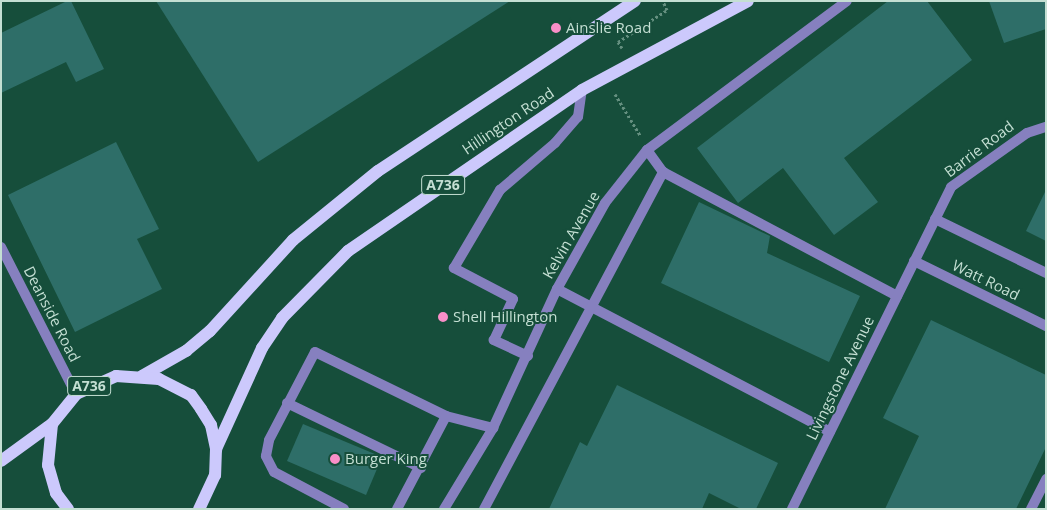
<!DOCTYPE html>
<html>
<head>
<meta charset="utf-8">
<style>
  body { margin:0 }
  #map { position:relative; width:1047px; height:510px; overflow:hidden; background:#164e3b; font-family:"Open Sans",sans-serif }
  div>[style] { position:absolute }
  .building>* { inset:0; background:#2e6e68 }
  .path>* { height:3px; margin-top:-1.5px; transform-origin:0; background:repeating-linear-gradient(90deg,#659080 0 2.5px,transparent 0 5px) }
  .lane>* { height:10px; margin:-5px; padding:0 5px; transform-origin:5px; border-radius:5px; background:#8680bf }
  .street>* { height:10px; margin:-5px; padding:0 5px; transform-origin:5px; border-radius:5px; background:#8680bf }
  .primary>* { height:12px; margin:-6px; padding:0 6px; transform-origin:6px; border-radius:6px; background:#ccc9fc }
  .dots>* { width:14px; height:14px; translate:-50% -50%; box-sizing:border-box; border:2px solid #164e3b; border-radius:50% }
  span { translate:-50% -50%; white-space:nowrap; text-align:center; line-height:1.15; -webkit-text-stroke:4px #164e3b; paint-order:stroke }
  .shield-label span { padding:1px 4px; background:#164e3b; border:1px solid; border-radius:4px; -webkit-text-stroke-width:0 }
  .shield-label { font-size:14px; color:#c4dfd3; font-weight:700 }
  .poi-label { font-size:15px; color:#c4dfd3 }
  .left { translate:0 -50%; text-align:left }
  .street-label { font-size:15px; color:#c4dfd3 }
  .frame { position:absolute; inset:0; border:2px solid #c4dfd3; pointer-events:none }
</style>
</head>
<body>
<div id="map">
  <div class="building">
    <div style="clip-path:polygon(67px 1px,71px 1px,104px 69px,76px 82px,66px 62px,1px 93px,1px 33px)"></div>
    <div style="clip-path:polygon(156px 1px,510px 1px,258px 162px)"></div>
    <div style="clip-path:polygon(888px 1px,927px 1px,972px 60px,844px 158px,878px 202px,834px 235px,783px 168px,738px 203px,697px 148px)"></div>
    <div style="clip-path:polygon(989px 1px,1046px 1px,1046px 29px,1004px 43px)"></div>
    <div style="clip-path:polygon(116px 142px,159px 229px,137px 239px,162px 289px,75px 332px,8px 195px)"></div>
    <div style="clip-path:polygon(1046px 190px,1046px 241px,1026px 231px)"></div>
    <div style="clip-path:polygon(699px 202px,770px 236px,767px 253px,860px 296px,829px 362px,661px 283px)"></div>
    <div style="clip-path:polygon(931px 320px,1046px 375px,1046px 447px,1016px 509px,885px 509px,919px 436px,883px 418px)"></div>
    <div style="clip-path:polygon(617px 385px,778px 463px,756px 509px,741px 509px,709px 493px,702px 509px,549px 509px,580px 442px,587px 446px)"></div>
    <div style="clip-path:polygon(303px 424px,382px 457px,366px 495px,287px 461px)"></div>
  </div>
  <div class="path">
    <div style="left:622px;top:48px;width:7px;rotate:-124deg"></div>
    <div style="left:618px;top:42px;width:59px;rotate:-33.1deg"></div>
    <div style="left:667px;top:10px;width:10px;rotate:-114deg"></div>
    <div style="left:615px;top:94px;width:48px;rotate:58.6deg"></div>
  </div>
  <div class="lane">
    <div style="left:647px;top:150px;width:27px;rotate:54deg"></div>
    <div style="left:663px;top:172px;width:265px;rotate:27.9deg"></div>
    <div style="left:935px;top:219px;width:123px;rotate:25.9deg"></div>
    <div style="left:557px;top:289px;width:308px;rotate:27.6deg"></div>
    <div style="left:528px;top:356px;width:38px;rotate:-155deg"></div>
    <div style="left:494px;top:340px;width:45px;rotate:-65.1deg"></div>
    <div style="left:513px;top:299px;width:67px;rotate:-152.3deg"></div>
    <div style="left:454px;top:268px;width:91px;rotate:-59.5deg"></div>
    <div style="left:500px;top:190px;width:72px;rotate:-40.5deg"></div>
    <div style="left:555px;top:143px;width:35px;rotate:-49deg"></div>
    <div style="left:578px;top:117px;width:27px;rotate:-82deg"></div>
    <div style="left:287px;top:403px;width:149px;rotate:25.9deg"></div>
    <div style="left:344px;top:509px;width:79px;rotate:-152.1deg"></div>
    <div style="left:274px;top:472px;width:18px;rotate:-117deg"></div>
    <div style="left:266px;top:456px;width:16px;rotate:-79deg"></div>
    <div style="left:269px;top:440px;width:99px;rotate:-62.4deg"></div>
    <div style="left:315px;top:352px;width:146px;rotate:26deg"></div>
    <div style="left:446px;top:416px;width:49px;rotate:14.3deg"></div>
    <div style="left:397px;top:509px;width:105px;rotate:-62.2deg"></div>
    <div style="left:484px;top:509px;width:382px;rotate:-62deg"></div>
    <div style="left:1031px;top:509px;width:34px;rotate:-63deg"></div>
  </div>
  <div class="street">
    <div style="left:1px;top:247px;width:165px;rotate:63deg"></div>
    <div style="left:914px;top:261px;width:147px;rotate:26.2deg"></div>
    <div style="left:444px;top:509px;width:95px;rotate:-58.8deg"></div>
    <div style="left:493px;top:428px;width:153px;rotate:-65.3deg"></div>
    <div style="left:557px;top:289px;width:98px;rotate:-60.8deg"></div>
    <div style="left:605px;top:203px;width:68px;rotate:-51.6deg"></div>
    <div style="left:647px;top:150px;width:249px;rotate:-36.7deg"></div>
    <div style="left:792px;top:509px;width:359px;rotate:-63.7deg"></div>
    <div style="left:951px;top:187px;width:93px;rotate:-35.4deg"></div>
    <div style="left:1027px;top:133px;width:20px;rotate:-18deg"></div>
  </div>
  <div class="primary">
    <div style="left:142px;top:376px;width:51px;rotate:-29.6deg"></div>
    <div style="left:186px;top:351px;width:31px;rotate:-40deg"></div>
    <div style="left:210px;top:331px;width:123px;rotate:-47.6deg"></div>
    <div style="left:293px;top:240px;width:109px;rotate:-39.1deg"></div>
    <div style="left:378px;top:171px;width:308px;rotate:-33.5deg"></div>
    <div style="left:216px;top:449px;width:111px;rotate:-65.5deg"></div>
    <div style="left:262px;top:348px;width:36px;rotate:-56deg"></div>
    <div style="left:282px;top:318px;width:94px;rotate:-45.4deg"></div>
    <div style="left:348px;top:251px;width:284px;rotate:-34.5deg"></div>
    <div style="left:582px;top:90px;width:188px;rotate:-28.2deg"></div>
    <div style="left:1px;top:461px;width:63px;rotate:-36deg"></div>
    <div style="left:68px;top:509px;width:20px;rotate:-127deg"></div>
    <div style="left:56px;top:493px;width:29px;rotate:-106deg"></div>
    <div style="left:48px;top:465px;width:41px;rotate:-84.4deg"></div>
    <div style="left:52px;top:424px;width:38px;rotate:-51deg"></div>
    <div style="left:76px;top:394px;width:44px;rotate:-24.2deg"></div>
    <div style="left:116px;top:376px;width:43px;rotate:4deg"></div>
    <div style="left:159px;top:379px;width:36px;rotate:27deg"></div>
    <div style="left:191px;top:395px;width:17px;rotate:54deg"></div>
    <div style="left:201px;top:409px;width:19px;rotate:58deg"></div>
    <div style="left:211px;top:425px;width:25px;rotate:78deg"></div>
    <div style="left:216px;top:449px;width:26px;rotate:92deg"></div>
    <div style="left:215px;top:475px;width:38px;rotate:115deg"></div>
  </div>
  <div class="dots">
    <div style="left:556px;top:28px;background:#f98fc8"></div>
    <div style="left:443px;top:317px;background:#f98fc8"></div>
    <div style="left:335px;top:459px;background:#f98fc8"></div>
  </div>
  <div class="shield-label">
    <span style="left:443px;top:185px">A736</span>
    <span style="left:89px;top:386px">A736</span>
  </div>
  <div class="poi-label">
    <span class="left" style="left:566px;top:28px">Ainslie Road</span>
    <span class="left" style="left:453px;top:317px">Shell Hillington</span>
    <span class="left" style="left:345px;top:459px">Burger King</span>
  </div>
  <div class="street-label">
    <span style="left:508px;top:121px;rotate:-34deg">Hillington Road</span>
    <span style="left:979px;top:149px;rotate:-37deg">Barrie Road</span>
    <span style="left:571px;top:235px;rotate:-60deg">Kelvin Avenue</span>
    <span style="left:986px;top:280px;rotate:26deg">Watt Road</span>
    <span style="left:52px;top:314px;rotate:63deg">Deanside Road</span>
    <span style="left:840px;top:378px;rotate:-64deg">Livingstone Avenue</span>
  </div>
  <div class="frame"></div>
</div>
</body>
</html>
